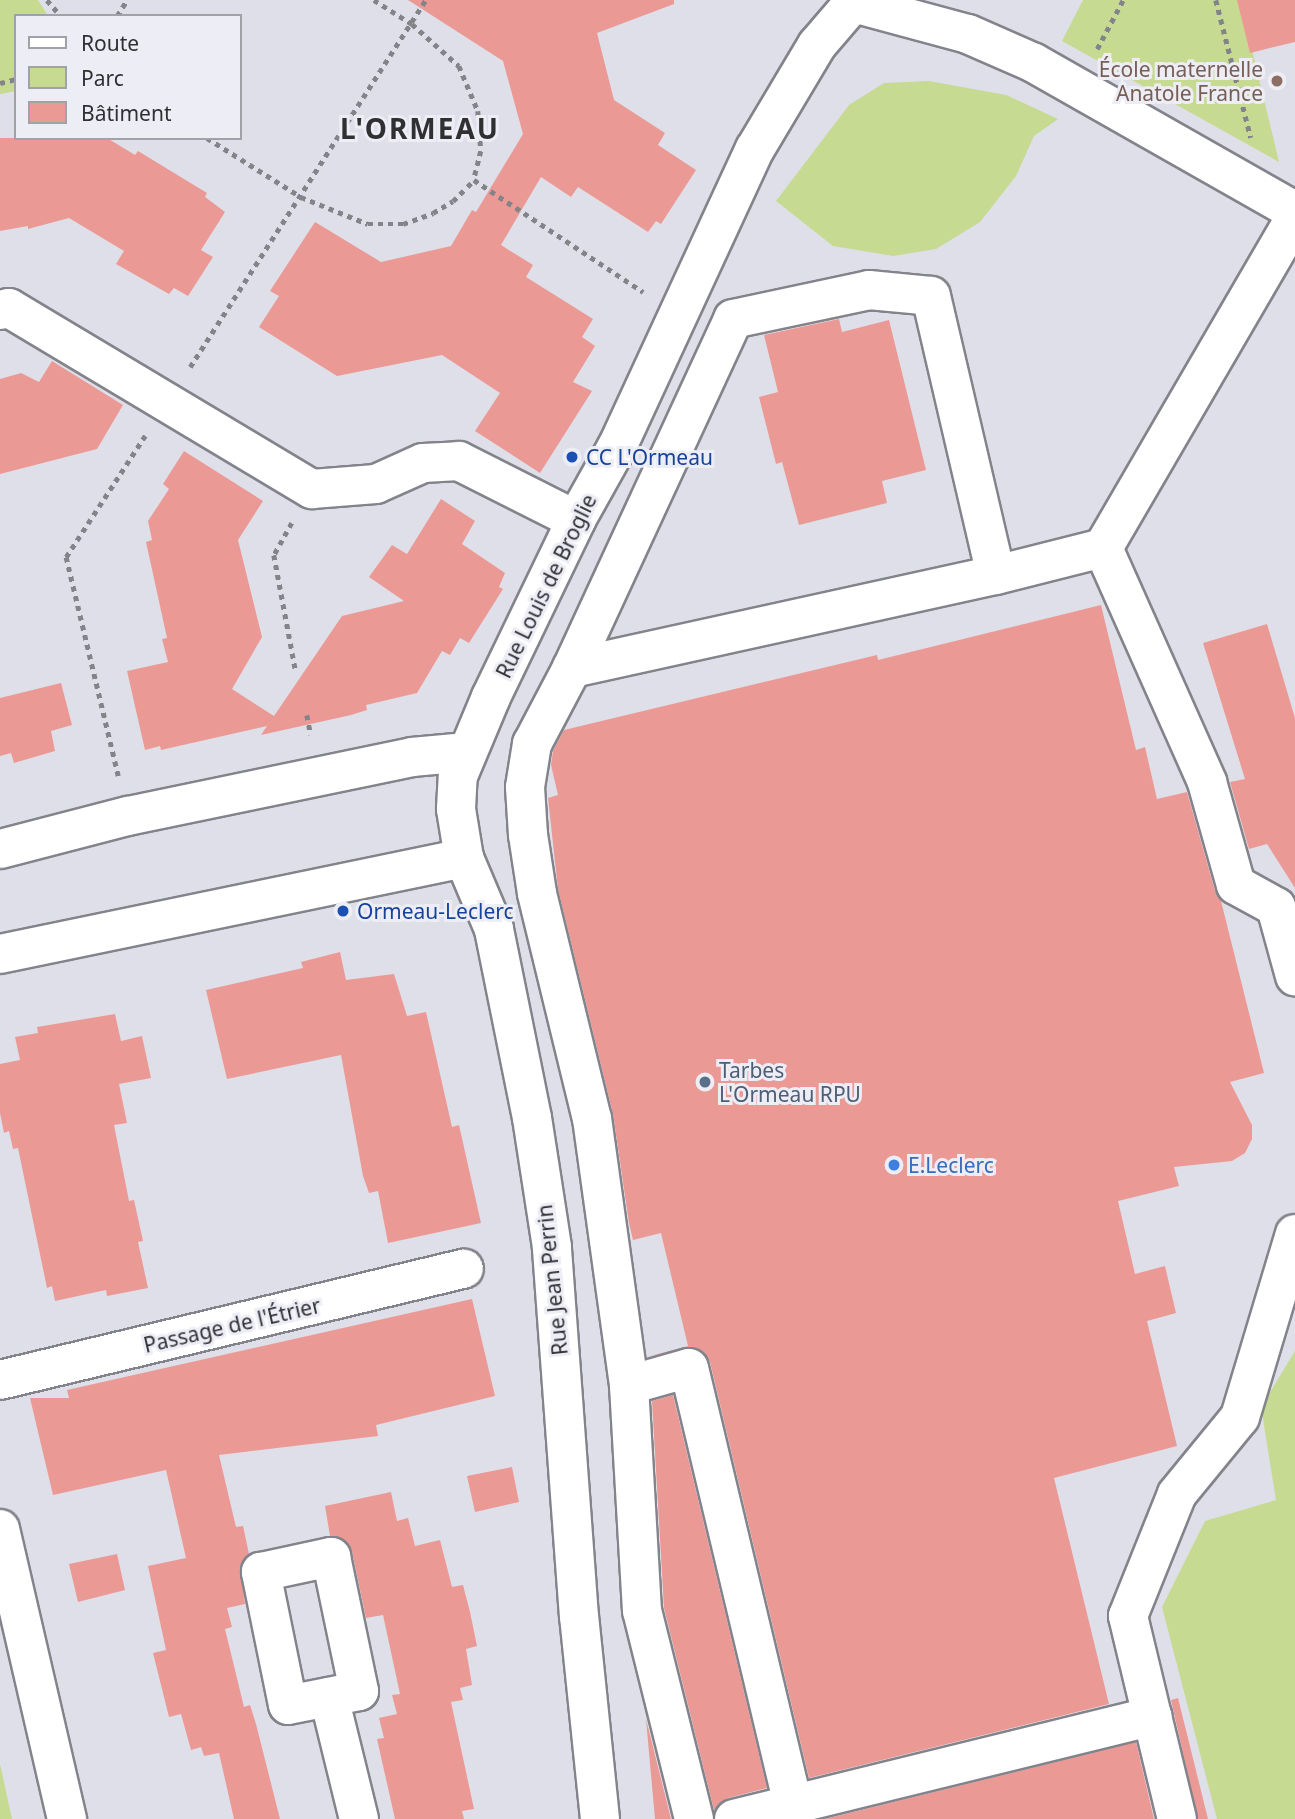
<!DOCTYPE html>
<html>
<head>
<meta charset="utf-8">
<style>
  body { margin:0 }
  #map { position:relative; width:1295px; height:1819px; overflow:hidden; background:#dfdfe9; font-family:"Noto Sans",sans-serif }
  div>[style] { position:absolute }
  .green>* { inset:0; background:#c6da91 }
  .building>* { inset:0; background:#eb9995 }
  .path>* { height:4.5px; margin-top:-2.25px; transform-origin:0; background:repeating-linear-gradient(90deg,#83838a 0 5px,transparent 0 10px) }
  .roads { filter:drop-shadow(2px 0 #83838b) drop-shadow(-2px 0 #83838b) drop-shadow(0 2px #83838b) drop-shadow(0 -2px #83838b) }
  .minor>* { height:38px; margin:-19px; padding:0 19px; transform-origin:19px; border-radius:19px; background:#fff }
  .dots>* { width:19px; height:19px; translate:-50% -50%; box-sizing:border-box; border:4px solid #ededf6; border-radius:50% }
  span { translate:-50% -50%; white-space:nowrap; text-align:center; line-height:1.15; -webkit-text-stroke:6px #ededf6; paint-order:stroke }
  .education-label { font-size:21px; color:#785e54 }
  .right { translate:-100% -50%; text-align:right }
  .transit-label { font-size:21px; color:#164399 }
  .left { translate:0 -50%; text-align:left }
  .street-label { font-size:21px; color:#303033 }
  .service-label { font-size:21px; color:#4e5e75 }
  .shop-label { font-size:21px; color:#366cbe }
  .district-label { font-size:28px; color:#303033; font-weight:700; letter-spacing:2px }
  .legend { position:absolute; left:14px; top:14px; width:228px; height:126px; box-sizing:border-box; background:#ededf6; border:2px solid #a1a1a8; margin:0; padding:9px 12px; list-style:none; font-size:21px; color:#303033 }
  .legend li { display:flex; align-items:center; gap:14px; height:35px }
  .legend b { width:35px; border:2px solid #a1a1a8 }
</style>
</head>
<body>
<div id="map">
  <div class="green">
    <div style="clip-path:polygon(0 0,38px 0,48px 16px,16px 16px,16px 91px,0 94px)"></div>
    <div style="clip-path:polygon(1083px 0,1240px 0,1279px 162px,1062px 41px)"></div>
    <div style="clip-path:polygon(929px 81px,1006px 95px,1058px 119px,1034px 136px,1016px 176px,980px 222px,936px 249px,893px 256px,833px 246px,776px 201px,849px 105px,884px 83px)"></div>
    <div style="clip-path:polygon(1295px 1351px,1295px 1819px,1217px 1819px,1162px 1607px,1205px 1521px,1276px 1500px,1261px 1407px)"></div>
    <div style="clip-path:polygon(0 1764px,12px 1819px,0 1819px)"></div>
  </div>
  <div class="building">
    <div style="clip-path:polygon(408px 0,674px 0,674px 4px,597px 33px,614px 100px,665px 133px,658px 145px,696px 170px,661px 224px,656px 221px,648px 232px,578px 187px,571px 197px,541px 177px,501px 245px,533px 265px,526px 277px,593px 319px,582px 337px,595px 346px,573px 382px,592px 391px,540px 473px,475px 431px,500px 393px,442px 355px,337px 376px,259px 327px,279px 296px,270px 291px,315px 222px,381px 262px,451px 246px,472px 210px,476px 212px,523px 134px,503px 61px)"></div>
    <div style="clip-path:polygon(1237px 0,1295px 0,1295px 42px,1250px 53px)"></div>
    <div style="clip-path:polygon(0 138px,107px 138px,135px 155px,138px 151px,207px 193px,205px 197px,225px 212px,201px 250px,213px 257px,188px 296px,174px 288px,169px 294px,116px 264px,124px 251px,69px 218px,28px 229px,28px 226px,0 231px)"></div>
    <div style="clip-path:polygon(839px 319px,842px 332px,889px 320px,926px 470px,882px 481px,887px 503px,799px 525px,782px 462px,776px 464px,759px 397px,778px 392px,764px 335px)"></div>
    <div style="clip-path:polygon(52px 361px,123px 405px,97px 449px,0 474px,0 379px,21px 373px,39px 382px)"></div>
    <div style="clip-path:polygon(184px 451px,263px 501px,238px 540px,262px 637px,232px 689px,274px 716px,342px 616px,404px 601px,369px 577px,392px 545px,407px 554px,441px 499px,475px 521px,462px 544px,505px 573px,499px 587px,503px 589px,469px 643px,460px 638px,450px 655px,442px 651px,417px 693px,366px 705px,367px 710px,351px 715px,261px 735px,267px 726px,161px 750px,160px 746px,145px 750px,127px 671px,168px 662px,162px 639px,167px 638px,146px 542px,152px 540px,148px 521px,169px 489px,163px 484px)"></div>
    <div style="clip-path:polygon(1101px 605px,1136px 750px,1145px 747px,1157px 799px,1187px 792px,1215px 891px,1221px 901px,1264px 1073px,1230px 1082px,1252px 1125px,1252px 1139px,1245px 1153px,1232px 1161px,1174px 1167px,1179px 1186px,1118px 1201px,1135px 1274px,1165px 1266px,1176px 1313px,1147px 1321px,1177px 1446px,1054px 1478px,1109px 1704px,809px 1778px,710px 1362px,704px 1352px,694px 1347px,647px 1357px,688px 1346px,661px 1233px,633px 1240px,629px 1223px,613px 1114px,558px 889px,548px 798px,558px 795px,551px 765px,553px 751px,564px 730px,877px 655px,878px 660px)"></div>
    <div style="clip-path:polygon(1267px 624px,1295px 718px,1295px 888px,1267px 844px,1249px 849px,1230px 782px,1245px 779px,1203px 643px)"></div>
    <div style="clip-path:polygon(61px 683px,72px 725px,51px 731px,55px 751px,14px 763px,11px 753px,0 756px,0 698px)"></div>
    <div style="clip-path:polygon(340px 952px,346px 980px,394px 974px,407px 1016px,426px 1012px,452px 1127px,459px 1125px,481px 1223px,388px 1243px,378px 1191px,369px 1193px,363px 1176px,341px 1055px,227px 1079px,206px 990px,303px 968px,301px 962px)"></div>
    <div style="clip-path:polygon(115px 1014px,121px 1041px,142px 1036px,151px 1078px,119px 1084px,127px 1123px,114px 1125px,129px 1201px,134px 1200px,143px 1241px,138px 1242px,148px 1288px,107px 1296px,106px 1290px,55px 1301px,52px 1286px,47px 1288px,18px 1148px,13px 1149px,9px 1131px,4px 1133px,0 1113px,0 1064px,20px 1060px,15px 1037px,38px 1033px,37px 1027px)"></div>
    <div style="clip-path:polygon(472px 1299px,495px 1396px,376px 1425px,378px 1436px,219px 1455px,236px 1527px,243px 1526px,249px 1554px,240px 1566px,245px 1604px,227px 1608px,232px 1627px,225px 1629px,244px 1707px,250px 1705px,256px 1724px,280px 1819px,234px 1819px,219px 1753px,204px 1756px,201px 1747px,191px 1750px,181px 1714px,169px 1717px,153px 1653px,166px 1650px,148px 1566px,186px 1558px,166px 1470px,53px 1495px,30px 1398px,69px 1398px,67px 1390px)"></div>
    <div style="clip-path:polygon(673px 1395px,767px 1788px,728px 1798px,714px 1810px,664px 1608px,652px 1401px)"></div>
    <div style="clip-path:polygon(512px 1467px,519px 1502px,475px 1512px,467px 1476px)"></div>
    <div style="clip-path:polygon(391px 1492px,397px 1521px,408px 1518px,415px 1546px,440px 1540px,452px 1587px,463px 1585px,470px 1612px,477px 1646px,466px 1649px,472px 1685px,460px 1688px,463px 1700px,451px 1702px,474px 1809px,462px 1811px,464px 1819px,395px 1819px,377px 1739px,384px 1738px,379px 1718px,397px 1714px,392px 1695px,400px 1694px,383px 1615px,366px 1618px,352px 1552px,347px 1542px,330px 1536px,325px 1506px)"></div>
    <div style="clip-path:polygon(117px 1554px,125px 1590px,78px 1602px,69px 1564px)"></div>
    <div style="clip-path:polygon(1178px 1698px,1208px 1819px,1198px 1819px,1171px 1700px)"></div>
    <div style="clip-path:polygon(646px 1719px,671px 1819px,655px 1819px)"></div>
    <div style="clip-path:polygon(1136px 1742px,1154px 1819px,825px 1819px)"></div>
  </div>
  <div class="path">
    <div style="left:47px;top:0;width:21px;rotate:49deg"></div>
    <div style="left:374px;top:0;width:45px;rotate:32.3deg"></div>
    <div style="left:412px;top:24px;width:63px;rotate:41.8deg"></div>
    <div style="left:459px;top:66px;width:49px;rotate:67.1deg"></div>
    <div style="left:478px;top:111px;width:40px;rotate:85.7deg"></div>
    <div style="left:481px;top:151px;width:30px;rotate:104deg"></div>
    <div style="left:474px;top:180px;width:203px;rotate:33.5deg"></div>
    <div style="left:1216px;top:0;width:142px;rotate:75.8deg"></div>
    <div style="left:117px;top:16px;width:19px;rotate:-58deg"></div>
    <div style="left:1097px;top:49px;width:55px;rotate:-62deg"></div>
    <div style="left:0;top:83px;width:16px;rotate:-14deg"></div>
    <div style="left:207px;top:138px;width:111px;rotate:32.1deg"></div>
    <div style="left:301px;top:197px;width:72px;rotate:21.9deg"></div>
    <div style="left:368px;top:224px;width:35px"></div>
    <div style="left:403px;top:224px;width:32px;rotate:-20deg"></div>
    <div style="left:433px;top:213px;width:23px;rotate:-31deg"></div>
    <div style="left:453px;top:201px;width:30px;rotate:-45deg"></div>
    <div style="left:190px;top:367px;width:436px;rotate:-57.3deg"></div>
    <div style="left:292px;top:523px;width:37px;rotate:119deg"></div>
    <div style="left:274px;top:555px;width:119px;rotate:79.4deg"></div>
    <div style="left:307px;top:715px;width:20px;rotate:79deg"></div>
    <div style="left:118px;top:776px;width:225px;rotate:-103.4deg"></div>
    <div style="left:66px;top:557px;width:145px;rotate:-56.9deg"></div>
  </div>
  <div class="roads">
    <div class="minor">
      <div style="left:853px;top:3px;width:119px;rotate:15.1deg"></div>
      <div style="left:968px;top:34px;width:72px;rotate:23.7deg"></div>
      <div style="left:1034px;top:63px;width:300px;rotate:29.6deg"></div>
      <div style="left:0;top:310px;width:9px;rotate:-13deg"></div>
      <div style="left:9px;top:308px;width:353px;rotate:30.9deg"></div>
      <div style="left:312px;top:489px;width:64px;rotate:-4.5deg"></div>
      <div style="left:376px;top:484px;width:51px;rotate:-24.1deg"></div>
      <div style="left:423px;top:463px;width:36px;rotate:-3deg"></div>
      <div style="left:459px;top:461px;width:131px;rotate:26.8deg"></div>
      <div style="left:1103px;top:548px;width:256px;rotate:66deg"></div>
      <div style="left:1207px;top:782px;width:107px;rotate:74.3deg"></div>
      <div style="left:1236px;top:885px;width:46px;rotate:28.8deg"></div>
      <div style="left:1276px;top:907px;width:72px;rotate:74.6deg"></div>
      <div style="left:572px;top:668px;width:434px;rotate:-12.4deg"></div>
      <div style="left:996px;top:575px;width:110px;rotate:-14.2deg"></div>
      <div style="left:1103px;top:548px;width:382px;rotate:-59.8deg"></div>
      <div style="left:0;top:849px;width:132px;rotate:-14.5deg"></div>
      <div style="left:128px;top:816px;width:290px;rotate:-11.7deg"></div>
      <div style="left:412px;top:757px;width:55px;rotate:-5.2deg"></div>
      <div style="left:0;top:954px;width:474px;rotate:-11.7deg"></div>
      <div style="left:0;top:1380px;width:477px;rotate:-13.5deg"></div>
      <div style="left:629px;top:1385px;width:269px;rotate:-97.9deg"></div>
      <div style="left:592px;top:1119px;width:233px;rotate:-103.7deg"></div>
      <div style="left:537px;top:893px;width:59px;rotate:-98.8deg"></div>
      <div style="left:528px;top:835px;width:48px;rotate:-93.6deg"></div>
      <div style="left:525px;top:787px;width:44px;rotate:-80.8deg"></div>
      <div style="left:532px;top:744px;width:86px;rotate:-62.2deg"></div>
      <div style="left:572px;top:668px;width:384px;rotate:-65.2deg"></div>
      <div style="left:733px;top:319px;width:139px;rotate:-12deg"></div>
      <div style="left:869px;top:290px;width:62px;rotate:5.5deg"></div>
      <div style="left:931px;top:296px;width:286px;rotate:76.9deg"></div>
      <div style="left:0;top:1529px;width:298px;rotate:77deg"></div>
      <div style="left:331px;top:1557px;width:137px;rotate:78.2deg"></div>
      <div style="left:359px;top:1691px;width:72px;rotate:168.8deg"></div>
      <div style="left:288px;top:1705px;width:136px;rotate:-101.5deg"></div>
      <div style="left:261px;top:1572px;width:72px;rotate:-12.1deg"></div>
      <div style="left:329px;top:1697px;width:126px;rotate:76.2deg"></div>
      <div style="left:1152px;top:1716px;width:103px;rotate:-103.5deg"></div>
      <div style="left:1128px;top:1616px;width:131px;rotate:-68.1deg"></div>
      <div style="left:1177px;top:1494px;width:99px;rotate:-50.7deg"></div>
      <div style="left:1240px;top:1417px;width:191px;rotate:-73.3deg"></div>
      <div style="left:600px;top:1819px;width:203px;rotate:-95.9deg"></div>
      <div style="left:579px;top:1617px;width:371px;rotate:-94.2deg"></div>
      <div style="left:552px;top:1247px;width:131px;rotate:-98.8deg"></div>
      <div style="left:532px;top:1118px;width:193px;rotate:-101.4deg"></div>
      <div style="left:494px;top:929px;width:77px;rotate:-112.9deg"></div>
      <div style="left:464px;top:858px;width:50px;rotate:-99.3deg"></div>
      <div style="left:456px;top:809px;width:33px;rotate:-87deg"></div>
      <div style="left:458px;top:776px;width:86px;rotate:-67.3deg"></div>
      <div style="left:491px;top:697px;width:196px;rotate:-64.3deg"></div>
      <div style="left:576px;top:520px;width:86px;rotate:-60.8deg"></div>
      <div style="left:618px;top:445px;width:326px;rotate:-65.2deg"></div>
      <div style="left:755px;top:149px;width:121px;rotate:-59.2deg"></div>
      <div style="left:817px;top:45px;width:55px;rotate:-49.4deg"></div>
      <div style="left:694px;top:1819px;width:214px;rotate:-104deg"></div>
      <div style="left:642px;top:1611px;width:226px;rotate:-93.3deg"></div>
      <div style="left:629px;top:1385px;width:62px;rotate:-15.8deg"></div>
      <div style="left:689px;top:1368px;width:447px;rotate:76.6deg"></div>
      <div style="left:734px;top:1819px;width:431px;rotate:-13.8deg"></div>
      <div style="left:1152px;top:1716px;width:106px;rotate:76.4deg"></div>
    </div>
  </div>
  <div class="dots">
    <div style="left:1277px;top:81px;background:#8d6e63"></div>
    <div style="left:572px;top:457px;background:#1a4fb4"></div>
    <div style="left:343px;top:911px;background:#1a4fb4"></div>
    <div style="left:705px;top:1082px;background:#5c6f8a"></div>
    <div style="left:894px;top:1165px;background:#3f7fe0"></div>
  </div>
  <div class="education-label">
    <span class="right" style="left:1263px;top:81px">École maternelle<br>Anatole France</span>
  </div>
  <div class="transit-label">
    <span class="left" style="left:586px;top:457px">CC L'Ormeau</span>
    <span class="left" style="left:357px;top:911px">Ormeau-Leclerc</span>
  </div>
  <div class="street-label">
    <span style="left:546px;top:586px;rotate:-64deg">Rue Louis de Broglie</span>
    <span style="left:552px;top:1280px;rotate:-96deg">Rue Jean Perrin</span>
    <span style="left:232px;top:1325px;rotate:-13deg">Passage de l'Étrier</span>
  </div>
  <div class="service-label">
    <span class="left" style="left:719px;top:1082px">Tarbes<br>L'Ormeau RPU</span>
  </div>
  <div class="shop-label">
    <span class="left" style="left:908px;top:1165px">E.Leclerc</span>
  </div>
  <div class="district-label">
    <span style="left:420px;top:128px">L'ORMEAU</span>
  </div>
  <ul class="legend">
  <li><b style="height:9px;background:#fff"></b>Route</li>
  <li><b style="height:19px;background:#c6da91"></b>Parc</li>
  <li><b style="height:19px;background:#eb9995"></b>Bâtiment</li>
  </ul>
</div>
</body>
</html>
